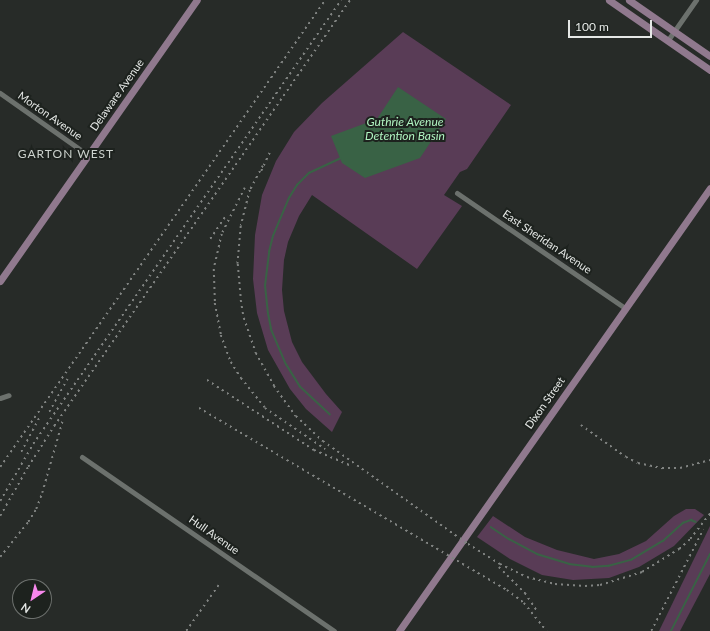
<!DOCTYPE html>
<html>
<head>
<meta charset="utf-8">
<style>
  body { margin:0 }
  #map { position:relative; width:710px; height:631px; overflow:hidden; background:#272b28; font-family:Lato,sans-serif }
  div>[style] { position:absolute }
  .green>* { inset:0; background:#593c56 }
  .water>* { inset:0; background:#396245 }
  .stream>* { height:1.5px; margin:-0.75px; padding:0 0.75px; transform-origin:0.75px; border-radius:0.75px; background:#396245 }
  .street>* { height:5px; margin:-2.5px; padding:0 2.5px; transform-origin:2.5px; border-radius:2.5px; background:#6c716d }
  .secondary>* { height:7px; margin:-3.5px; padding:0 3.5px; transform-origin:3.5px; border-radius:3.5px; background:#90798e }
  .rail>* { height:1.5px; margin-top:-0.75px; transform-origin:0; background:repeating-linear-gradient(90deg,#808381 0 2px,transparent 0 6px) }
  span { translate:-50% -50%; white-space:nowrap; text-align:center; line-height:1.15; -webkit-text-stroke:4px #1d221e; paint-order:stroke }
  .street-label { font-size:11px; color:#e5e8e6 }
  .water-label { font-size:12px; color:#b0f4c1; font-style:italic }
  .neighbourhood-label { font-size:12px; color:#ccd2cd; letter-spacing:1px }
  .north { position:absolute; left:12px; top:579px; width:40px; height:40px; box-sizing:border-box; background:#1d221e; border:1px solid #6d716e; border-radius:50%; rotate:215deg; font-size:11px; font-weight:700; line-height:16px; text-align:center; color:#e5e8e6 }
  .north::after { content:''; display:block; margin:auto; width:14px; height:18px; background:#f788ec; clip-path:polygon(50% 0,100% 100%,50% 72%,0 100%) }
  .scale { position:absolute; left:568px; top:20px; width:84px; height:18px; box-sizing:border-box; border:2px solid #e5e8e6; border-top:0; padding-left:5px; font-size:12px; line-height:14px; white-space:nowrap; color:#e5e8e6; -webkit-text-stroke:3px #1d221e; paint-order:stroke }
</style>
</head>
<body>
<div id="map">
  <div class="green">
    <div style="clip-path:polygon(403px 32px,511px 105px,467px 169px,460px 172px,444px 195px,462px 206px,417px 269px,312px 195px,299px 216px,288px 242px,284px 260px,282px 290px,284px 311px,292px 342px,302px 362px,326px 394px,342px 412px,332px 432px,306px 409px,290px 389px,268px 350px,257px 313px,253px 279px,255px 235px,262px 195px,276px 161px,294px 132px,322px 103px)"></div>
    <div style="clip-path:polygon(686px 509px,695px 509px,704px 515px,674px 546px,639px 567px,609px 578px,573px 580px,542px 575px,510px 559px,477px 537px,493px 516px,525px 537px,557px 550px,594px 559px,619px 554px,646px 541px,674px 516px)"></div>
    <div style="clip-path:polygon(710px 526px,710px 574px,680px 631px,659px 631px)"></div>
  </div>
  <div class="water">
    <div style="clip-path:polygon(398px 87px,446px 119px,420px 158px,365px 178px,342px 163px,331px 136px,377px 119px)"></div>
  </div>
  <div class="stream">
    <div style="left:330px;top:415px;width:41px;rotate:-137deg"></div>
    <div style="left:300px;top:387px;width:26px;rotate:-122deg"></div>
    <div style="left:286px;top:365px;width:39px;rotate:-113deg"></div>
    <div style="left:271px;top:329px;width:15px;rotate:-101deg"></div>
    <div style="left:268px;top:314px;width:28px;rotate:-96deg"></div>
    <div style="left:265px;top:286px;width:34px;rotate:-83deg"></div>
    <div style="left:269px;top:252px;width:16px;rotate:-76deg"></div>
    <div style="left:273px;top:236px;width:41px;rotate:-67.2deg"></div>
    <div style="left:289px;top:198px;width:15px;rotate:-58deg"></div>
    <div style="left:297px;top:185px;width:17px;rotate:-45deg"></div>
    <div style="left:309px;top:173px;width:35px;rotate:-25deg"></div>
    <div style="left:491px;top:527px;width:22px;rotate:34deg"></div>
    <div style="left:509px;top:539px;width:32px;rotate:28deg"></div>
    <div style="left:537px;top:554px;width:34px;rotate:17deg"></div>
    <div style="left:569px;top:564px;width:23px;rotate:7deg"></div>
    <div style="left:592px;top:567px;width:16px;rotate:-4deg"></div>
    <div style="left:608px;top:566px;width:24px;rotate:-15deg"></div>
    <div style="left:631px;top:560px;width:37px;rotate:-31deg"></div>
    <div style="left:663px;top:541px;width:27px;rotate:-42deg"></div>
    <div style="left:683px;top:523px;width:9px;rotate:-21deg"></div>
    <div style="left:691px;top:520px;width:5px;rotate:22deg"></div>
    <div style="left:671px;top:631px;width:86px;rotate:-63.1deg"></div>
  </div>
  <div class="street">
    <div style="left:668px;top:40px;width:49px;rotate:-55deg"></div>
    <div style="left:0;top:93px;width:108px;rotate:35.2deg"></div>
    <div style="left:457px;top:193px;width:204px;rotate:34.4deg"></div>
    <div style="left:0;top:398px;width:9px;rotate:-18deg"></div>
    <div style="left:82px;top:457px;width:306px;rotate:34.6deg"></div>
  </div>
  <div class="secondary">
    <div style="left:609px;top:0;width:123px;rotate:34.7deg"></div>
    <div style="left:629px;top:0;width:98px;rotate:34.7deg"></div>
    <div style="left:0;top:281px;width:343px;rotate:-55deg"></div>
    <div style="left:399px;top:631px;width:541px;rotate:-54.93deg"></div>
  </div>
  <div class="rail">
    <div style="left:263px;top:166px;width:27px;rotate:118deg"></div>
    <div style="left:250px;top:190px;width:37px;rotate:104deg"></div>
    <div style="left:241px;top:226px;width:38px;rotate:95deg"></div>
    <div style="left:238px;top:264px;width:36px;rotate:85deg"></div>
    <div style="left:241px;top:300px;width:18px;rotate:81deg"></div>
    <div style="left:244px;top:318px;width:37px;rotate:71deg"></div>
    <div style="left:256px;top:353px;width:38px;rotate:61deg"></div>
    <div style="left:274px;top:386px;width:37px;rotate:54deg"></div>
    <div style="left:296px;top:416px;width:37px;rotate:43deg"></div>
    <div style="left:323px;top:441px;width:178px;rotate:35.4deg"></div>
    <div style="left:468px;top:544px;width:38px;rotate:32deg"></div>
    <div style="left:500px;top:564px;width:30px;rotate:26deg"></div>
    <div style="left:527px;top:577px;width:29px;rotate:14deg"></div>
    <div style="left:555px;top:584px;width:30px;rotate:4deg"></div>
    <div style="left:585px;top:586px;width:15px;rotate:-4deg"></div>
    <div style="left:600px;top:585px;width:44px;rotate:-17.2deg"></div>
    <div style="left:642px;top:572px;width:44px;rotate:-31.9deg"></div>
    <div style="left:679px;top:549px;width:15px;rotate:-42deg"></div>
    <div style="left:690px;top:539px;width:33px;rotate:-52deg"></div>
    <div style="left:261px;top:171px;width:23px;rotate:-65deg"></div>
    <div style="left:245px;top:188px;width:51px;rotate:116.6deg"></div>
    <div style="left:222px;top:234px;width:36px;rotate:103deg"></div>
    <div style="left:214px;top:269px;width:34px;rotate:88deg"></div>
    <div style="left:215px;top:303px;width:33px;rotate:79deg"></div>
    <div style="left:221px;top:335px;width:29px;rotate:70deg"></div>
    <div style="left:231px;top:362px;width:19px;rotate:58deg"></div>
    <div style="left:241px;top:378px;width:38px;rotate:51deg"></div>
    <div style="left:265px;top:408px;width:73px;rotate:34.3deg"></div>
    <div style="left:210px;top:239px;width:29px;rotate:-56deg"></div>
    <div style="left:207px;top:380px;width:128px;rotate:33.2deg"></div>
    <div style="left:314px;top:450px;width:39px;rotate:23deg"></div>
    <div style="left:199px;top:408px;width:358px;rotate:30.6deg"></div>
    <div style="left:507px;top:590px;width:21px;rotate:37deg"></div>
    <div style="left:524px;top:603px;width:36px;rotate:51deg"></div>
    <div style="left:49px;top:412px;width:38px;rotate:-61deg"></div>
    <div style="left:581px;top:425px;width:55px;rotate:35.4deg"></div>
    <div style="left:626px;top:457px;width:13px;rotate:27deg"></div>
    <div style="left:638px;top:463px;width:25px;rotate:12deg"></div>
    <div style="left:662px;top:468px;width:18px"></div>
    <div style="left:680px;top:468px;width:31px;rotate:-15deg"></div>
    <div style="left:21px;top:452px;width:40px;rotate:-62deg"></div>
    <div style="left:0;top:467px;width:569px;rotate:-55.16deg"></div>
    <div style="left:0;top:501px;width:66px;rotate:-59.9deg"></div>
    <div style="left:33px;top:444px;width:540px;rotate:-55.25deg"></div>
    <div style="left:0;top:516px;width:56px;rotate:-60.3deg"></div>
    <div style="left:28px;top:467px;width:49px;rotate:-57.6deg"></div>
    <div style="left:54px;top:426px;width:519px;rotate:-55.21deg"></div>
    <div style="left:0;top:557px;width:45px;rotate:-51.3deg"></div>
    <div style="left:28px;top:522px;width:15px;rotate:-58deg"></div>
    <div style="left:36px;top:509px;width:17px;rotate:-69deg"></div>
    <div style="left:42px;top:493px;width:77px;rotate:-74.2deg"></div>
    <div style="left:499px;top:567px;width:37px;rotate:45deg"></div>
    <div style="left:525px;top:593px;width:23px;rotate:56deg"></div>
    <div style="left:186px;top:631px;width:59px;rotate:-54.7deg"></div>
    <div style="left:651px;top:631px;width:114px;rotate:-62.8deg"></div>
  </div>
  <div class="street-label">
    <span style="left:117px;top:95px;rotate:-55deg">Delaware Avenue</span>
    <span style="left:50px;top:116px;rotate:35deg">Morton Avenue</span>
    <span style="left:547px;top:242px;rotate:34deg">East Sheridan Avenue</span>
    <span style="left:545px;top:403px;rotate:-55deg">Dixon Street</span>
    <span style="left:214px;top:535px;rotate:35deg">Hull Avenue</span>
  </div>
  <div class="water-label">
    <span style="left:405px;top:129px">Guthrie Avenue<br>Detention Basin</span>
  </div>
  <div class="neighbourhood-label">
    <span style="left:66px;top:154px">GARTON WEST</span>
  </div>
  <div class="north">N</div>
  <div class="scale">100 m</div>
</div>
</body>
</html>
